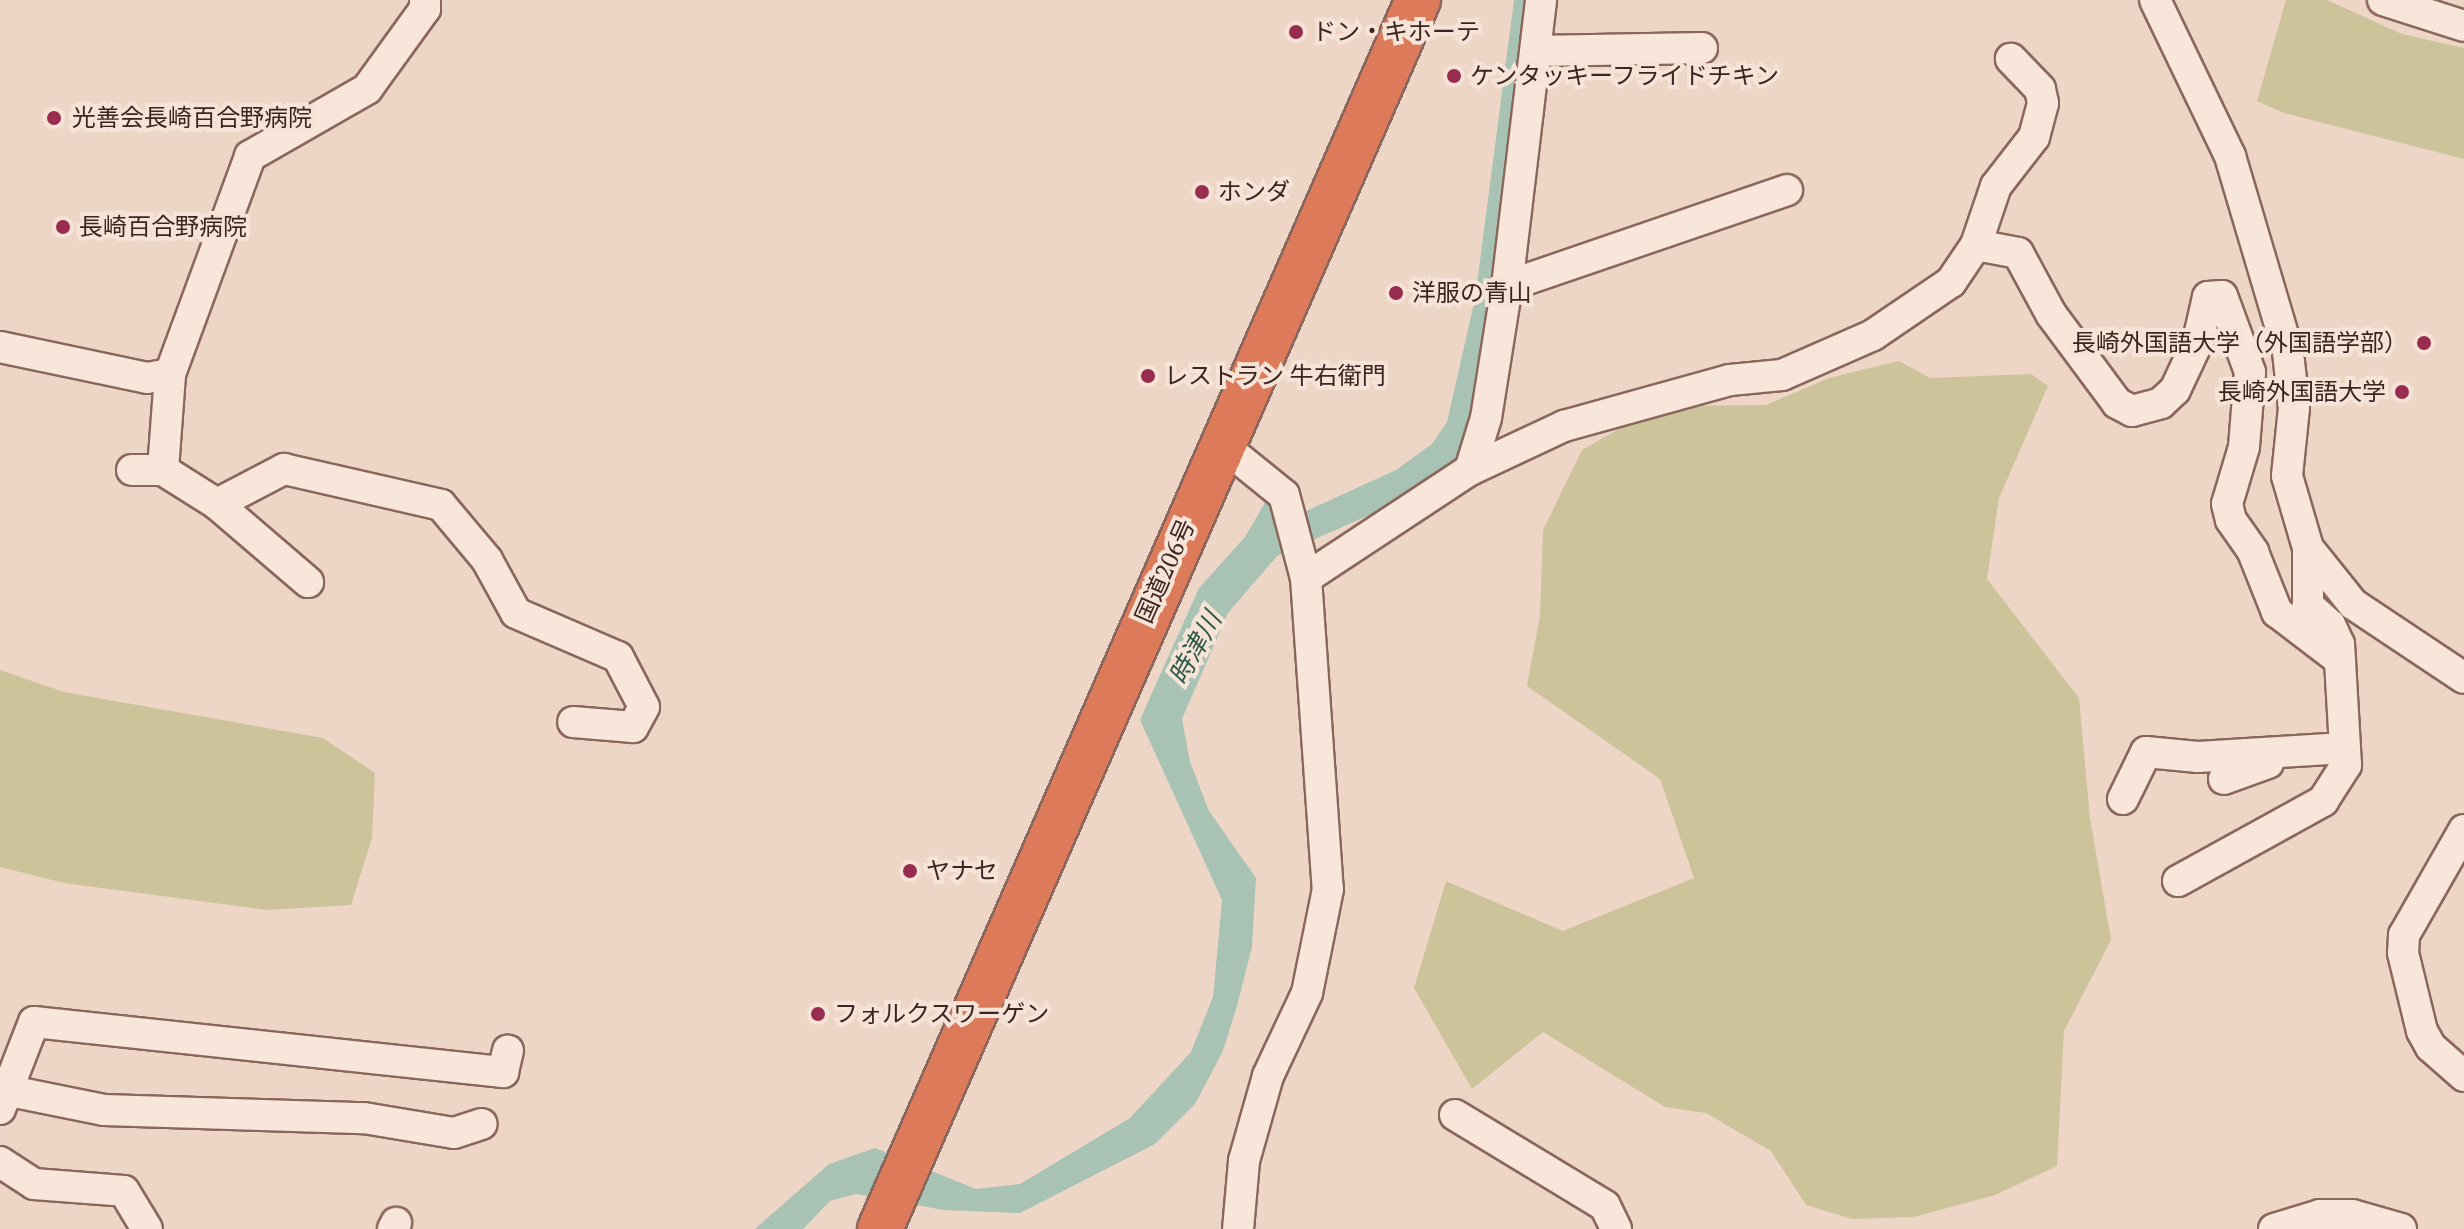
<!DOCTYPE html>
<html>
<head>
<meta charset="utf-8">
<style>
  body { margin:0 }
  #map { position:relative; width:2464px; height:1229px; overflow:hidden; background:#eed6c7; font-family:"PT Serif","Noto Sans JP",serif }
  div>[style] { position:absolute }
  .green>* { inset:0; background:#cdc39b }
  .water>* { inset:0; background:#a8c2b3 }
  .roads { filter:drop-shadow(2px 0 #8a675c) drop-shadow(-2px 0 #8a675c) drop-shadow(0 2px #8a675c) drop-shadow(0 -2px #8a675c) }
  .street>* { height:30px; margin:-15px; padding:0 15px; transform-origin:15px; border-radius:15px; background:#f9e6db }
  .highway>* { height:44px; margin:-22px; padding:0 22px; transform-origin:22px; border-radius:22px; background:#dc7a5a }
  .dots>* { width:22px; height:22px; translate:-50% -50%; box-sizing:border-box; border:4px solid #f6e3d7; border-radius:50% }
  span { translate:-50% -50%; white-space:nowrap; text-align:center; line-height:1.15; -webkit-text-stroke:8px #f6e3d7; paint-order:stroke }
  .poi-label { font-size:24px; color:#3b2520 }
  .left { translate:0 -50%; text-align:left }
  .right { translate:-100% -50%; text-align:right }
  .street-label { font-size:24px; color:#3b2520 }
  .water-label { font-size:26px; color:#2f5a4a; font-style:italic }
</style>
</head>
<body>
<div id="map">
  <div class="green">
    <div style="clip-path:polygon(2286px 0,2327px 0,2402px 34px,2464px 48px,2464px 159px,2284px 113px,2257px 101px)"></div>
    <div style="clip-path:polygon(1899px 361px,1930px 378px,2031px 374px,2048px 386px,1999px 498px,1987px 579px,2079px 698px,2090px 818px,2111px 940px,2064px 1031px,2057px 1166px,1995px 1195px,1914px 1217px,1852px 1219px,1806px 1205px,1771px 1151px,1706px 1113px,1665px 1107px,1543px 1032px,1472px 1089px,1414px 988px,1446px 881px,1563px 931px,1694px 878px,1660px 779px,1527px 686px,1540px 615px,1543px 530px,1582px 450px,1633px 421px,1676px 406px,1766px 405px,1829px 378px)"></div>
    <div style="clip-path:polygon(0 670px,64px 692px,323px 738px,375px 773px,372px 838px,351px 905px,267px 910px,64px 883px,0 867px)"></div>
  </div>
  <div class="water">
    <div style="clip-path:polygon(1514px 0,1535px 0,1470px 436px,1453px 467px,1430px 488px,1277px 556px,1228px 613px,1182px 719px,1190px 762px,1209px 811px,1256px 878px,1252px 947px,1237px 1006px,1223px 1051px,1195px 1104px,1155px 1144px,1020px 1213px,944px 1210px,856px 1194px,830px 1201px,803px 1229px,755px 1229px,829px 1164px,875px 1148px,976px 1189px,1020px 1184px,1130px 1118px,1191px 1052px,1213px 997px,1222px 900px,1140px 720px,1199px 588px,1245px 537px,1266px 501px,1302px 513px,1396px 470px,1432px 444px,1447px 422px,1475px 299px)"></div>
  </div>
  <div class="roads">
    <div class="street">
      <div style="left:2155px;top:0;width:173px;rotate:64.3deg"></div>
      <div style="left:2230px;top:156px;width:204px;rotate:73.5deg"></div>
      <div style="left:2288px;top:352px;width:56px;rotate:83.9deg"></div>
      <div style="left:2294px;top:408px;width:68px;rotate:95.9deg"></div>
      <div style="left:2287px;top:476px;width:75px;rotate:73.7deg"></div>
      <div style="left:2308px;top:548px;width:72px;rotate:51.2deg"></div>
      <div style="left:2353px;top:604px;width:133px;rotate:33.7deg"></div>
      <div style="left:2383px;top:0;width:85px;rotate:17.8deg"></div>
      <div style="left:1537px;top:51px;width:165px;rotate:-1deg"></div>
      <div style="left:1976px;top:245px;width:43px;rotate:10.8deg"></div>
      <div style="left:2018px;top:253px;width:69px;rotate:61.6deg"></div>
      <div style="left:2051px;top:314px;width:111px;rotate:53.4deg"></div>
      <div style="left:2117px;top:403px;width:17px;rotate:28deg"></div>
      <div style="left:2132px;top:411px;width:30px;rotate:-15deg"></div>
      <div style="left:2161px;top:403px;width:19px;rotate:-43deg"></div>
      <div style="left:2175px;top:390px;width:54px;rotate:-64.9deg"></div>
      <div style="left:2198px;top:341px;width:45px;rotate:-77.2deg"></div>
      <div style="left:2208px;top:297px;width:14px;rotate:-4deg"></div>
      <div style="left:2222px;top:296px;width:81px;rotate:69.8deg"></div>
      <div style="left:2250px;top:372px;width:75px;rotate:94.6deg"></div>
      <div style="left:2244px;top:447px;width:59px;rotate:106.6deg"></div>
      <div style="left:2227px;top:504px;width:16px;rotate:76deg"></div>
      <div style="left:2231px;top:520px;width:39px;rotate:55deg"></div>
      <div style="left:2253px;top:552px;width:65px;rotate:68.2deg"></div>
      <div style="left:2277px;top:612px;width:79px;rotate:37.3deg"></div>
      <div style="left:1507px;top:286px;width:296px;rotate:-18.9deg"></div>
      <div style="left:0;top:347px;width:150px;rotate:11.9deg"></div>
      <div style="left:147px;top:378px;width:23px;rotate:-10deg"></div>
      <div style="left:170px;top:374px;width:232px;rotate:-69.8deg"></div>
      <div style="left:250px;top:156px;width:135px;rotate:-29.8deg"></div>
      <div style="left:367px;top:89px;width:99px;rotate:-54.1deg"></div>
      <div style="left:425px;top:9px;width:9px;rotate:-90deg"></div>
      <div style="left:1221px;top:444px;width:81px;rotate:39deg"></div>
      <div style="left:1284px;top:495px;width:86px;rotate:75.2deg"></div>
      <div style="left:1306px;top:578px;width:312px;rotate:86deg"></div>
      <div style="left:1328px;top:889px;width:106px;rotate:101.4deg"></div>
      <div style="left:1307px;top:993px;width:92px;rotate:115.2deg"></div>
      <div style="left:1268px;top:1076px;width:88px;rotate:105.8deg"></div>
      <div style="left:1244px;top:1161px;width:68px;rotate:95deg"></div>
      <div style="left:132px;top:470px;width:31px"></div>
      <div style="left:163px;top:470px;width:64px;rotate:32.2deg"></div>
      <div style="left:217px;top:504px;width:120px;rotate:40.6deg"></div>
      <div style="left:163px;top:470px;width:96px;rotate:-85.8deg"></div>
      <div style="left:1470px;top:470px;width:54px;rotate:-72.9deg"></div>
      <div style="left:1486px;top:418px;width:134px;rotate:-81deg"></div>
      <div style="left:1507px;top:286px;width:288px;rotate:-83.2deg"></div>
      <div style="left:217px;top:504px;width:76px;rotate:-27.6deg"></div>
      <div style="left:284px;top:469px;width:161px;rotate:12.9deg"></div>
      <div style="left:441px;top:505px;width:72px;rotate:50.1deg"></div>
      <div style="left:487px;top:560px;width:60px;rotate:61.3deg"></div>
      <div style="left:516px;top:613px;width:111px;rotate:23.3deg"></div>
      <div style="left:618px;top:657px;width:56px;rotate:62.5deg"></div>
      <div style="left:644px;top:707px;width:23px;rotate:119deg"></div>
      <div style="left:633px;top:727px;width:60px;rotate:-175.2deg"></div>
      <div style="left:1306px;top:578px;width:196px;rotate:-33.4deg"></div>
      <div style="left:1470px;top:470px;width:104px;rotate:-25.1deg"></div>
      <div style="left:1564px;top:426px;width:172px;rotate:-15.5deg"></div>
      <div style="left:1730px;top:380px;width:52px;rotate:-5.5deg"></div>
      <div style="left:1782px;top:375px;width:99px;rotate:-23.7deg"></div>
      <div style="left:1873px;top:335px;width:94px;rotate:-34.2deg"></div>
      <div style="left:1951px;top:282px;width:45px;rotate:-56deg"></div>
      <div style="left:1976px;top:245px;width:62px;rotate:-71.3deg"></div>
      <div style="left:1996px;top:186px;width:62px;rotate:-52.2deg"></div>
      <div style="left:2034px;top:137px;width:35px;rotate:-75deg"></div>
      <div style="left:2043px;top:103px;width:14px;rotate:-102deg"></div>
      <div style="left:2040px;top:89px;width:42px;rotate:-134deg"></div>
      <div style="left:2224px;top:779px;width:47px;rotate:-20deg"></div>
      <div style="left:2123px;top:799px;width:52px;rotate:-63.9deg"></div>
      <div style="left:2146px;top:752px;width:52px;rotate:5.5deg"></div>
      <div style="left:2198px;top:757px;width:147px;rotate:-3.5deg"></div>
      <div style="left:2464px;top:830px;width:121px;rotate:119.7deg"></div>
      <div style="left:2404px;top:935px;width:18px;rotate:93deg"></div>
      <div style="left:2403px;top:953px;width:80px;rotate:76.3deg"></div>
      <div style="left:2422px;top:1031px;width:18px;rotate:61deg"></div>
      <div style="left:2431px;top:1047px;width:44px;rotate:41.3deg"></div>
      <div style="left:2178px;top:881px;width:166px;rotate:-28.9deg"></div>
      <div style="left:2323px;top:801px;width:43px;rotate:-57.4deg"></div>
      <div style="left:2346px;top:765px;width:121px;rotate:-93.3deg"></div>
      <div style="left:2339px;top:644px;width:21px;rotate:-115deg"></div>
      <div style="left:2330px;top:625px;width:30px;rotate:-138deg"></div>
      <div style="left:2308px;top:605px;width:57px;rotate:-90deg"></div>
      <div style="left:10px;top:1091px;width:96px;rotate:11.4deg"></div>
      <div style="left:104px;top:1110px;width:260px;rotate:1.8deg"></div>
      <div style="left:364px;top:1118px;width:91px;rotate:9.5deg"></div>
      <div style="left:454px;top:1133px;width:29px;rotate:-18deg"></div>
      <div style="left:0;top:1109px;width:93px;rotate:-68.7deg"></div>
      <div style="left:34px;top:1022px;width:472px;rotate:6.1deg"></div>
      <div style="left:503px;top:1072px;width:22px;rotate:-77deg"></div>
      <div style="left:1455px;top:1115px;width:175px;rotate:31.2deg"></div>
      <div style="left:1605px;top:1206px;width:25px;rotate:64deg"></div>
      <div style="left:0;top:1162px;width:40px;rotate:32.9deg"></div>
      <div style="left:34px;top:1184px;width:90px;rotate:4.4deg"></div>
      <div style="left:124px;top:1191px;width:44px;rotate:58.8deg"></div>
      <div style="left:393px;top:1229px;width:7px;rotate:-63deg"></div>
      <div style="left:2274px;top:1229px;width:48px;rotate:-16.9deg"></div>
      <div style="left:2320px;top:1215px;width:32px"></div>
      <div style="left:2352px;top:1215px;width:51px;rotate:15.9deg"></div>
    </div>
    <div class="highway">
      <div style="left:880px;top:1229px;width:1342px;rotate:-66.36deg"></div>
    </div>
  </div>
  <div class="dots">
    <div style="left:1296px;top:32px;background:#992d4f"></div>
    <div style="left:1454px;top:76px;background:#992d4f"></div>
    <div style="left:54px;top:118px;background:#992d4f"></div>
    <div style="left:1202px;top:192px;background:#992d4f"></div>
    <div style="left:63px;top:227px;background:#992d4f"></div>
    <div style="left:1396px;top:293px;background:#992d4f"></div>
    <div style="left:2424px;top:343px;background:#992d4f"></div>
    <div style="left:1148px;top:376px;background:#992d4f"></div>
    <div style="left:2402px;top:392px;background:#992d4f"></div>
    <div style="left:910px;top:871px;background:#992d4f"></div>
    <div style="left:818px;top:1014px;background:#992d4f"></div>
  </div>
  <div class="poi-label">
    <span class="left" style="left:1312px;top:32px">ドン・キホーテ</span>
    <span class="left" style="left:1470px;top:76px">ケンタッキーフライドチキン</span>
    <span class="left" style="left:72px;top:118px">光善会長崎百合野病院</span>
    <span class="left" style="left:1218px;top:192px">ホンダ</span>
    <span class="left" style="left:79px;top:227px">長崎百合野病院</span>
    <span class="left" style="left:1412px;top:293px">洋服の青山</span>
    <span class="right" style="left:2408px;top:343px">長崎外国語大学（外国語学部）</span>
    <span class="left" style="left:1164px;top:376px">レストラン 牛右衛門</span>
    <span class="right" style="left:2386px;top:392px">長崎外国語大学</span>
    <span class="left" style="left:926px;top:871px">ヤナセ</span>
    <span class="left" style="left:834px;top:1014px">フォルクスワーゲン</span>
  </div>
  <div class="street-label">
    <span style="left:1165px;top:571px;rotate:-66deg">国道206号</span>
  </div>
  <div class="water-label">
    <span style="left:1195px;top:648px;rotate:-61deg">時津川</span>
  </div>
</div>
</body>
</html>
